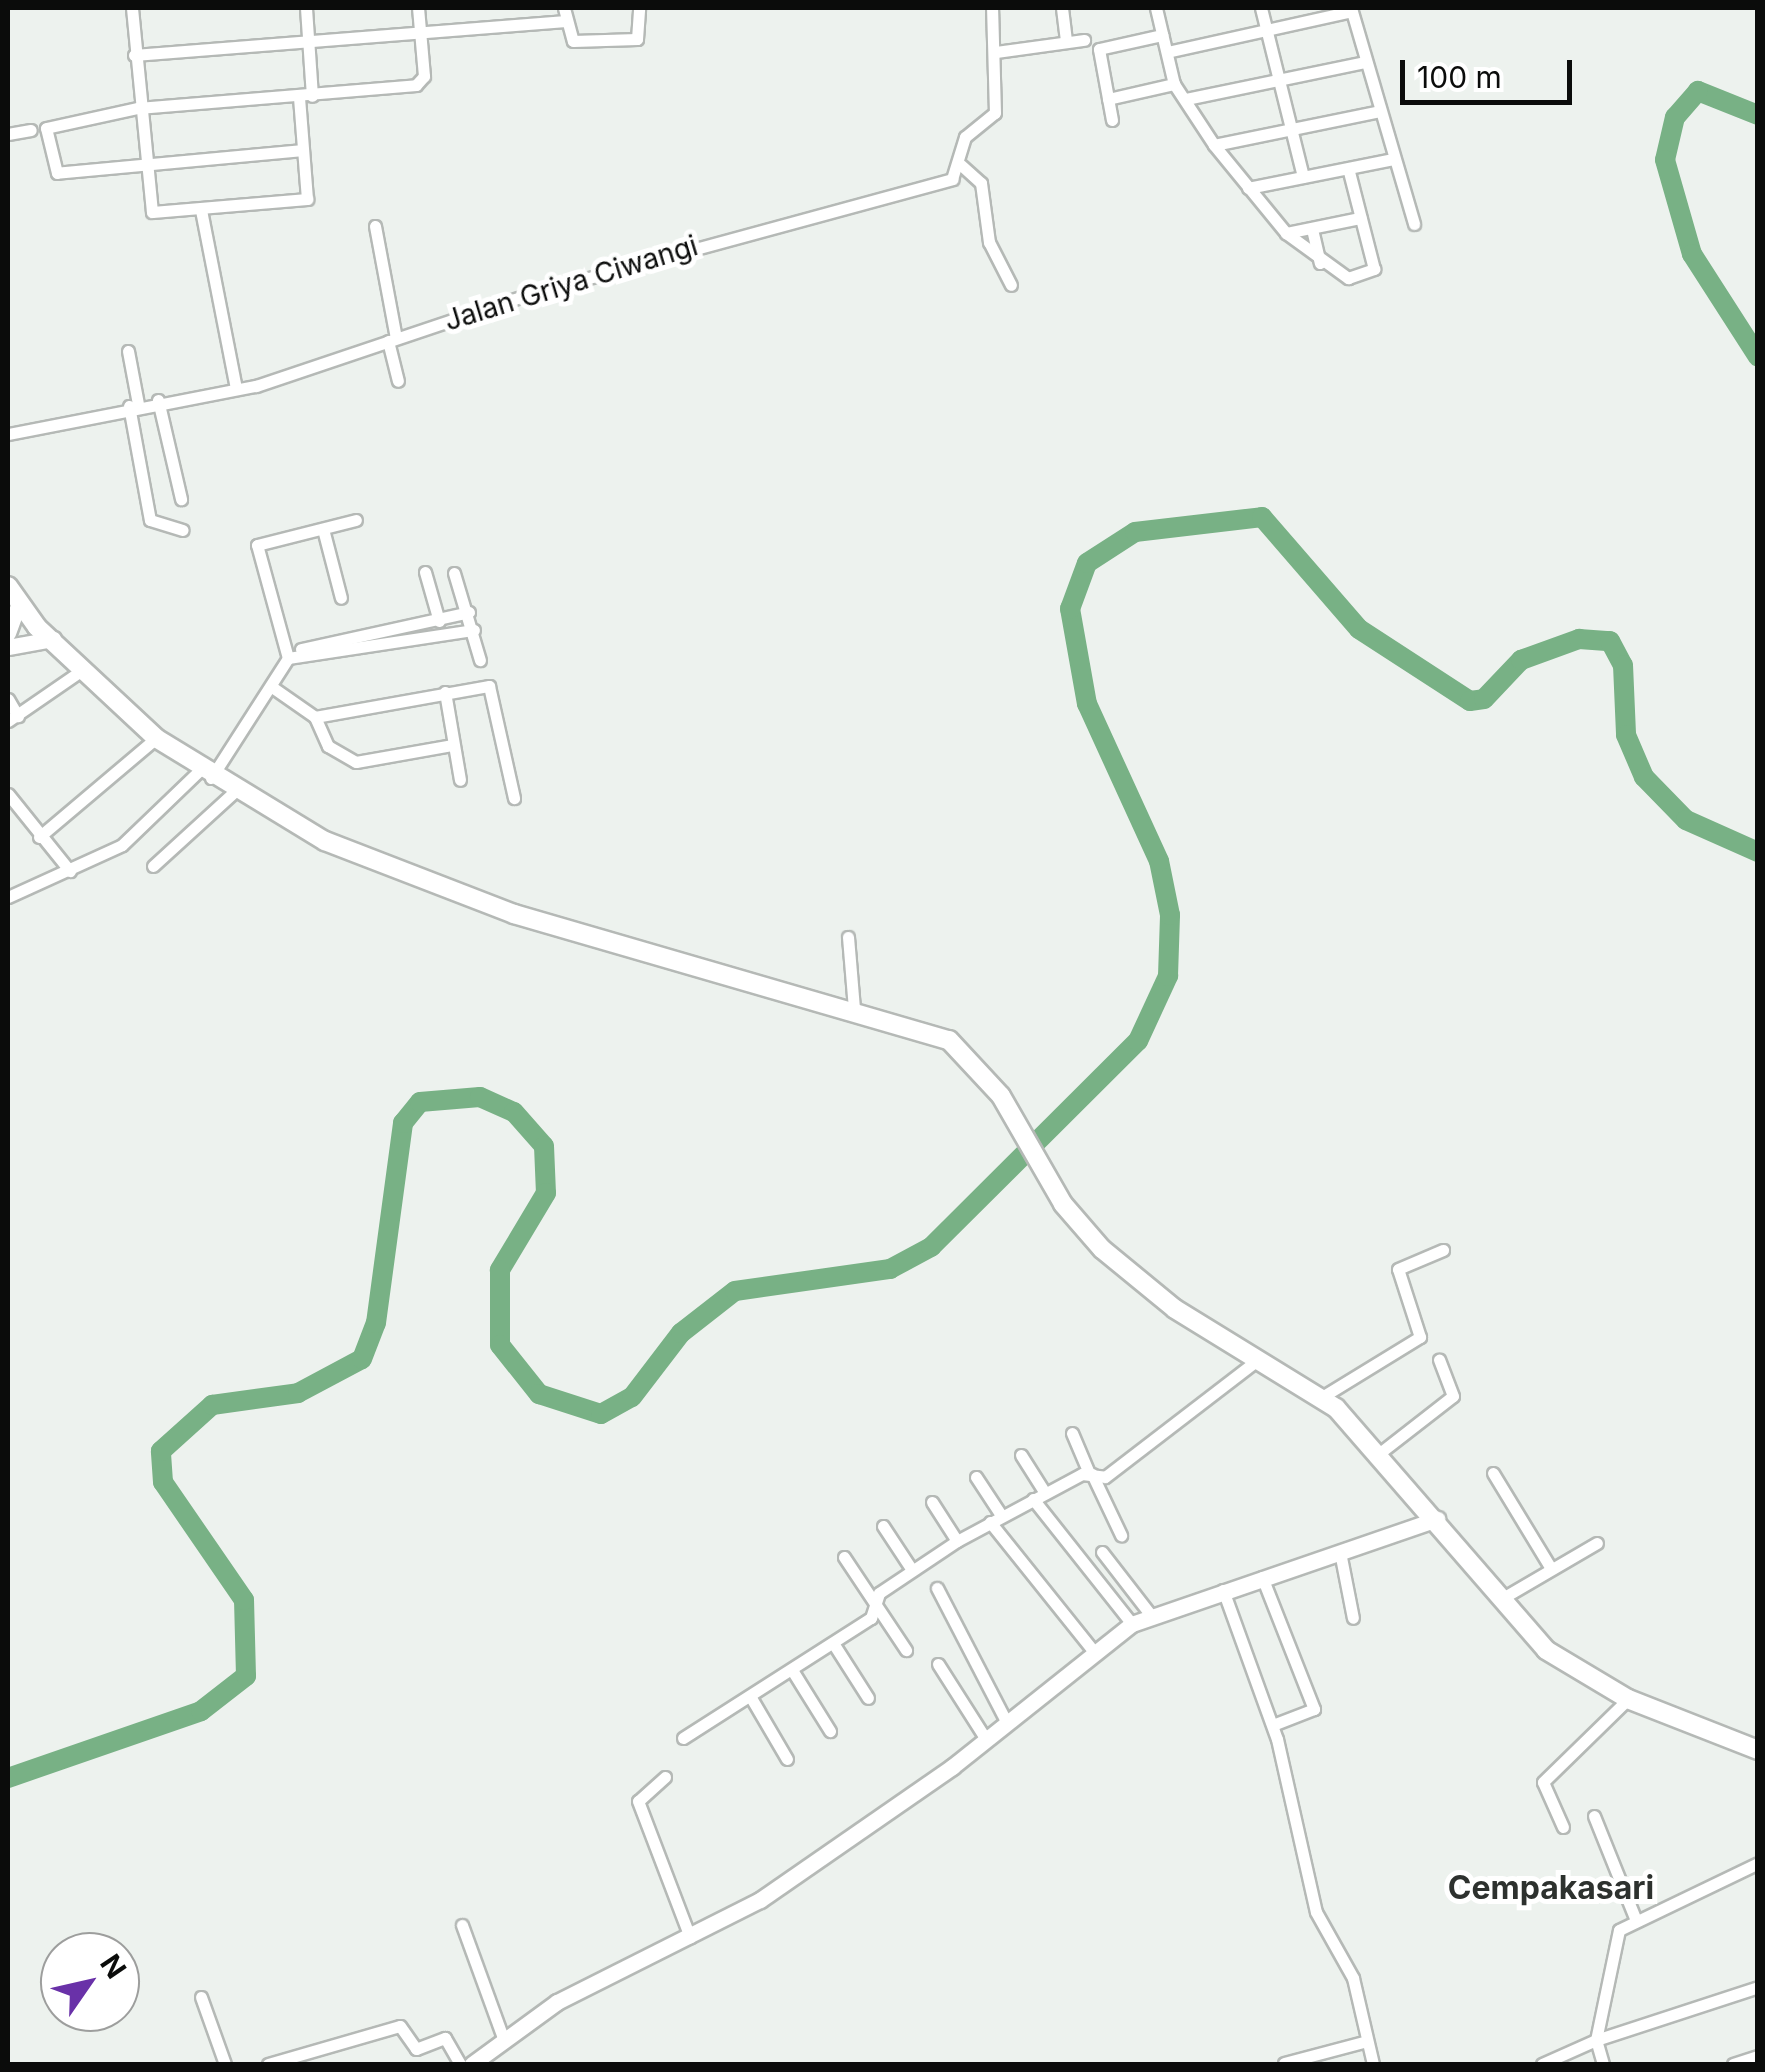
<!DOCTYPE html>
<html>
<head>
<meta charset="utf-8">
<style>
  body { margin:0 }
  #map { position:relative; width:1765px; height:2072px; overflow:hidden; background:#edf2ee; font-family:Inter,sans-serif }
  div>[style] { position:absolute }
  .river>* { height:20px; margin:-10px; padding:0 10px; transform-origin:10px; border-radius:10px; background:#78b185 }
  .roads { filter:drop-shadow(2px 0 #b5b9b6) drop-shadow(-2px 0 #b5b9b6) drop-shadow(0 2px #b5b9b6) drop-shadow(0 -2px #b5b9b6) }
  .minor>* { height:11px; margin:-5.5px; padding:0 5.5px; transform-origin:5.5px; border-radius:5.5px; background:#fff }
  .tertiary>* { height:15px; margin:-7.5px; padding:0 7.5px; transform-origin:7.5px; border-radius:7.5px; background:#fff }
  .primary>* { height:18px; margin:-9px; padding:0 9px; transform-origin:9px; border-radius:9px; background:#fff }
  span { translate:-50% -50%; white-space:nowrap; text-align:center; line-height:1.15; -webkit-text-stroke:10px #fff; paint-order:stroke }
  .street-label { font-size:28px; color:#0b0c0b }
  .quarter-label { font-size:32px; color:#2d312e; font-weight:700 }
  .frame { position:absolute; inset:0; border:10px solid #0b0c0b; pointer-events:none }
  .north { position:absolute; left:40px; top:1932px; width:100px; height:100px; box-sizing:border-box; background:#fff; border:2px solid #9d9e9d; border-radius:50%; rotate:56deg; font-size:28px; font-weight:700; line-height:40px; text-align:center; color:#0b0c0b }
  .north::after { content:''; display:block; margin:auto; width:35px; height:45px; background:#6931a8; clip-path:polygon(50% 0,100% 100%,50% 72%,0 100%) }
  .scale { position:absolute; left:1400px; top:60px; width:172px; height:45px; box-sizing:border-box; border:5px solid #0b0c0b; border-top:0; padding-left:12px; font-size:30px; line-height:35px; white-space:nowrap; color:#0b0c0b; -webkit-text-stroke:8px #fff; paint-order:stroke }
</style>
</head>
<body>
<div id="map">
  <div class="river">
    <div style="left:1758px;top:115px;width:65px;rotate:-158.2deg"></div>
    <div style="left:1698px;top:91px;width:35px;rotate:131deg"></div>
    <div style="left:1675px;top:117px;width:44px;rotate:103.1deg"></div>
    <div style="left:1665px;top:160px;width:98px;rotate:74deg"></div>
    <div style="left:1692px;top:254px;width:122px;rotate:57.3deg"></div>
    <div style="left:8px;top:1778px;width:204px;rotate:-19.1deg"></div>
    <div style="left:201px;top:1711px;width:57px;rotate:-37.9deg"></div>
    <div style="left:246px;top:1676px;width:76px;rotate:-91.5deg"></div>
    <div style="left:244px;top:1600px;width:143px;rotate:-124.5deg"></div>
    <div style="left:163px;top:1482px;width:31px;rotate:-94deg"></div>
    <div style="left:161px;top:1451px;width:69px;rotate:-42deg"></div>
    <div style="left:212px;top:1405px;width:87px;rotate:-7.9deg"></div>
    <div style="left:298px;top:1393px;width:72px;rotate:-28deg"></div>
    <div style="left:362px;top:1359px;width:39px;rotate:-69deg"></div>
    <div style="left:376px;top:1323px;width:202px;rotate:-82.3deg"></div>
    <div style="left:403px;top:1123px;width:27px;rotate:-51deg"></div>
    <div style="left:420px;top:1102px;width:60px;rotate:-4.8deg"></div>
    <div style="left:480px;top:1097px;width:37px;rotate:24deg"></div>
    <div style="left:514px;top:1112px;width:45px;rotate:48.6deg"></div>
    <div style="left:544px;top:1146px;width:47px;rotate:87.6deg"></div>
    <div style="left:546px;top:1193px;width:90px;rotate:120.9deg"></div>
    <div style="left:500px;top:1270px;width:75px;rotate:90deg"></div>
    <div style="left:500px;top:1345px;width:63px;rotate:51.5deg"></div>
    <div style="left:539px;top:1394px;width:65px;rotate:17.9deg"></div>
    <div style="left:601px;top:1414px;width:35px;rotate:-29deg"></div>
    <div style="left:632px;top:1397px;width:81px;rotate:-52.6deg"></div>
    <div style="left:681px;top:1333px;width:68px;rotate:-37.9deg"></div>
    <div style="left:735px;top:1291px;width:157px;rotate:-8.1deg"></div>
    <div style="left:890px;top:1269px;width:47px;rotate:-28.2deg"></div>
    <div style="left:931px;top:1247px;width:292px;rotate:-44.9deg"></div>
    <div style="left:1138px;top:1041px;width:72px;rotate:-65.2deg"></div>
    <div style="left:1168px;top:976px;width:61px;rotate:-88.1deg"></div>
    <div style="left:1170px;top:915px;width:55px;rotate:-101.5deg"></div>
    <div style="left:1159px;top:861px;width:173px;rotate:-114.6deg"></div>
    <div style="left:1087px;top:704px;width:97px;rotate:-100.1deg"></div>
    <div style="left:1070px;top:609px;width:49px;rotate:-69.7deg"></div>
    <div style="left:1087px;top:563px;width:57px;rotate:-32.9deg"></div>
    <div style="left:1135px;top:532px;width:128px;rotate:-6.7deg"></div>
    <div style="left:1262px;top:517px;width:148px;rotate:49.1deg"></div>
    <div style="left:1359px;top:629px;width:132px;rotate:33deg"></div>
    <div style="left:1470px;top:701px;width:14px;rotate:-8deg"></div>
    <div style="left:1484px;top:699px;width:54px;rotate:-46.5deg"></div>
    <div style="left:1521px;top:660px;width:62px;rotate:-19.9deg"></div>
    <div style="left:1579px;top:639px;width:31px;rotate:4deg"></div>
    <div style="left:1610px;top:641px;width:27px;rotate:62deg"></div>
    <div style="left:1623px;top:665px;width:70px;rotate:87.5deg"></div>
    <div style="left:1626px;top:735px;width:46px;rotate:66.8deg"></div>
    <div style="left:1644px;top:777px;width:60px;rotate:45.7deg"></div>
    <div style="left:1686px;top:820px;width:79px;rotate:24deg"></div>
  </div>
  <div class="roads">
    <div class="minor">
      <div style="left:132px;top:8px;width:205px;rotate:84.4deg"></div>
      <div style="left:152px;top:212px;width:156px;rotate:-4.8deg"></div>
      <div style="left:307px;top:199px;width:101px;rotate:-94.5deg"></div>
      <div style="left:306px;top:8px;width:88px;rotate:86.1deg"></div>
      <div style="left:564px;top:8px;width:34px;rotate:75deg"></div>
      <div style="left:573px;top:41px;width:64px;rotate:-1.8deg"></div>
      <div style="left:637px;top:39px;width:31px;rotate:-86deg"></div>
      <div style="left:1062px;top:8px;width:34px;rotate:83deg"></div>
      <div style="left:1156px;top:8px;width:78px;rotate:76.7deg"></div>
      <div style="left:1174px;top:84px;width:73px;rotate:56.7deg"></div>
      <div style="left:1214px;top:145px;width:114px;rotate:50.7deg"></div>
      <div style="left:1286px;top:233px;width:77px;rotate:36deg"></div>
      <div style="left:1348px;top:278px;width:28px;rotate:-19deg"></div>
      <div style="left:1374px;top:269px;width:104px;rotate:-104.4deg"></div>
      <div style="left:1261px;top:8px;width:174px;rotate:76deg"></div>
      <div style="left:1351px;top:8px;width:225px;rotate:73.7deg"></div>
      <div style="left:996px;top:52px;width:89px;rotate:-7.8deg"></div>
      <div style="left:1167px;top:52px;width:189px;rotate:-12.5deg"></div>
      <div style="left:134px;top:55px;width:433px;rotate:-4.5deg"></div>
      <div style="left:1108px;top:99px;width:68px;rotate:-12.8deg"></div>
      <div style="left:1186px;top:99px;width:182px;rotate:-11.7deg"></div>
      <div style="left:1112px;top:120px;width:72px;rotate:-100.4deg"></div>
      <div style="left:1099px;top:49px;width:65px;rotate:-12.5deg"></div>
      <div style="left:8px;top:134px;width:23px;rotate:-10deg"></div>
      <div style="left:1214px;top:145px;width:169px;rotate:-11.6deg"></div>
      <div style="left:303px;top:150px;width:247px;rotate:174.7deg"></div>
      <div style="left:57px;top:173px;width:46px;rotate:-103.7deg"></div>
      <div style="left:46px;top:128px;width:94px;rotate:-12.3deg"></div>
      <div style="left:138px;top:108px;width:279px;rotate:-4.7deg"></div>
      <div style="left:416px;top:85px;width:12px;rotate:-48deg"></div>
      <div style="left:424px;top:76px;width:68px;rotate:-95deg"></div>
      <div style="left:961px;top:165px;width:27px;rotate:42deg"></div>
      <div style="left:981px;top:183px;width:60px;rotate:82.3deg"></div>
      <div style="left:989px;top:242px;width:48px;rotate:62.9deg"></div>
      <div style="left:1248px;top:188px;width:148px;rotate:-11.3deg"></div>
      <div style="left:201px;top:210px;width:182px;rotate:78.9deg"></div>
      <div style="left:375px;top:226px;width:114px;rotate:79.4deg"></div>
      <div style="left:1312px;top:229px;width:35px;rotate:77deg"></div>
      <div style="left:1286px;top:233px;width:76px;rotate:-11.5deg"></div>
      <div style="left:388px;top:341px;width:41px;rotate:76deg"></div>
      <div style="left:128px;top:351px;width:54px;rotate:79.3deg"></div>
      <div style="left:158px;top:400px;width:102px;rotate:76.9deg"></div>
      <div style="left:129px;top:406px;width:116px;rotate:79.6deg"></div>
      <div style="left:150px;top:520px;width:34px;rotate:17deg"></div>
      <div style="left:8px;top:434px;width:253px;rotate:-11deg"></div>
      <div style="left:256px;top:386px;width:285px;rotate:-18.6deg"></div>
      <div style="left:526px;top:295px;width:442px;rotate:-15.2deg"></div>
      <div style="left:952px;top:179px;width:44px;rotate:-72.8deg"></div>
      <div style="left:965px;top:137px;width:38px;rotate:-39deg"></div>
      <div style="left:995px;top:113px;width:105px;rotate:-91.6deg"></div>
      <div style="left:323px;top:529px;width:71px;rotate:75.4deg"></div>
      <div style="left:425px;top:572px;width:51px;rotate:74.1deg"></div>
      <div style="left:454px;top:573px;width:91px;rotate:73.4deg"></div>
      <div style="left:301px;top:649px;width:172px;rotate:-12.4deg"></div>
      <div style="left:288px;top:658px;width:188px;rotate:-8.6deg"></div>
      <div style="left:272px;top:687px;width:52px;rotate:34.9deg"></div>
      <div style="left:315px;top:717px;width:177px;rotate:-10.1deg"></div>
      <div style="left:489px;top:686px;width:115px;rotate:77.4deg"></div>
      <div style="left:445px;top:692px;width:89px;rotate:80.3deg"></div>
      <div style="left:8px;top:699px;width:20px;rotate:60deg"></div>
      <div style="left:315px;top:717px;width:32px;rotate:66deg"></div>
      <div style="left:328px;top:746px;width:32px;rotate:30deg"></div>
      <div style="left:356px;top:762px;width:97px;rotate:-10deg"></div>
      <div style="left:8px;top:721px;width:93px;rotate:-34.5deg"></div>
      <div style="left:211px;top:778px;width:143px;rotate:-57.3deg"></div>
      <div style="left:288px;top:658px;width:117px;rotate:-105.3deg"></div>
      <div style="left:257px;top:545px;width:102px;rotate:-14.2deg"></div>
      <div style="left:8px;top:794px;width:99px;rotate:51.2deg"></div>
      <div style="left:39px;top:837px;width:153px;rotate:-40.2deg"></div>
      <div style="left:153px;top:866px;width:110px;rotate:-42.4deg"></div>
      <div style="left:8px;top:897px;width:125px;rotate:-24.5deg"></div>
      <div style="left:122px;top:845px;width:108px;rotate:-43.9deg"></div>
      <div style="left:848px;top:937px;width:72px;rotate:85.2deg"></div>
      <div style="left:1322px;top:1397px;width:115px;rotate:-31.5deg"></div>
      <div style="left:1420px;top:1337px;width:71px;rotate:-107.9deg"></div>
      <div style="left:1398px;top:1269px;width:49px;rotate:-22.9deg"></div>
      <div style="left:1072px;top:1433px;width:43px;rotate:67deg"></div>
      <div style="left:1381px;top:1452px;width:91px;rotate:-37.9deg"></div>
      <div style="left:1453px;top:1396px;width:39px;rotate:-111deg"></div>
      <div style="left:1021px;top:1455px;width:45px;rotate:57.7deg"></div>
      <div style="left:1493px;top:1473px;width:108px;rotate:58.7deg"></div>
      <div style="left:1092px;top:1474px;width:68px;rotate:64.6deg"></div>
      <div style="left:976px;top:1477px;width:45px;rotate:56.7deg"></div>
      <div style="left:1033px;top:1499px;width:159px;rotate:51.6deg"></div>
      <div style="left:932px;top:1502px;width:46px;rotate:57.3deg"></div>
      <div style="left:990px;top:1522px;width:166px;rotate:51.3deg"></div>
      <div style="left:883px;top:1526px;width:53px;rotate:56.6deg"></div>
      <div style="left:1102px;top:1552px;width:78px;rotate:52.3deg"></div>
      <div style="left:1340px;top:1552px;width:67px;rotate:78.9deg"></div>
      <div style="left:844px;top:1557px;width:112px;rotate:56.3deg"></div>
      <div style="left:1262px;top:1577px;width:142px;rotate:68.5deg"></div>
      <div style="left:1314px;top:1709px;width:44px;rotate:158.7deg"></div>
      <div style="left:937px;top:1588px;width:152px;rotate:62.6deg"></div>
      <div style="left:1223px;top:1590px;width:158px;rotate:70.1deg"></div>
      <div style="left:1277px;top:1739px;width:177px;rotate:77.3deg"></div>
      <div style="left:1316px;top:1912px;width:76px;rotate:60.7deg"></div>
      <div style="left:1353px;top:1978px;width:88px;rotate:76.9deg"></div>
      <div style="left:1501px;top:1599px;width:111px;rotate:-30.3deg"></div>
      <div style="left:833px;top:1643px;width:65px;rotate:57.5deg"></div>
      <div style="left:938px;top:1664px;width:91px;rotate:57.5deg"></div>
      <div style="left:792px;top:1670px;width:72px;rotate:58.1deg"></div>
      <div style="left:750px;top:1696px;width:73px;rotate:59.6deg"></div>
      <div style="left:683px;top:1738px;width:223px;rotate:-32.6deg"></div>
      <div style="left:871px;top:1618px;width:26px;rotate:-72deg"></div>
      <div style="left:879px;top:1593px;width:94px;rotate:-33.7deg"></div>
      <div style="left:957px;top:1541px;width:142px;rotate:-28.2deg"></div>
      <div style="left:1082px;top:1474px;width:23px;rotate:7deg"></div>
      <div style="left:1105px;top:1477px;width:195px;rotate:-37.5deg"></div>
      <div style="left:665px;top:1777px;width:36px;rotate:138deg"></div>
      <div style="left:638px;top:1801px;width:146px;rotate:69.1deg"></div>
      <div style="left:1594px;top:1816px;width:110px;rotate:68.1deg"></div>
      <div style="left:1563px;top:1827px;width:49px;rotate:-114deg"></div>
      <div style="left:1543px;top:1782px;width:119px;rotate:-44.3deg"></div>
      <div style="left:462px;top:1925px;width:117px;rotate:70deg"></div>
      <div style="left:201px;top:1997px;width:71px;rotate:70.3deg"></div>
      <div style="left:1284px;top:2063px;width:86px;rotate:-14.8deg"></div>
      <div style="left:268px;top:2064px;width:137px;rotate:-16.1deg"></div>
      <div style="left:400px;top:2026px;width:28px;rotate:55deg"></div>
      <div style="left:416px;top:2049px;width:31px;rotate:-21deg"></div>
      <div style="left:445px;top:2038px;width:30px;rotate:60deg"></div>
      <div style="left:1542px;top:2064px;width:59px;rotate:-24deg"></div>
      <div style="left:1596px;top:2040px;width:112px;rotate:-78.2deg"></div>
      <div style="left:1619px;top:1930px;width:154px;rotate:-25.7deg"></div>
      <div style="left:1603px;top:2064px;width:25px;rotate:-106deg"></div>
      <div style="left:1596px;top:2040px;width:170px;rotate:-18.1deg"></div>
      <div style="left:1733px;top:2064px;width:26px;rotate:-18deg"></div>
    </div>
    <div class="tertiary">
      <div style="left:8px;top:633px;width:33px;rotate:-70deg"></div>
      <div style="left:8px;top:647px;width:46px;rotate:-10.1deg"></div>
      <div style="left:472px;top:2064px;width:105px;rotate:-36.1deg"></div>
      <div style="left:557px;top:2002px;width:227px;rotate:-26.7deg"></div>
      <div style="left:760px;top:1900px;width:234px;rotate:-34.7deg"></div>
      <div style="left:952px;top:1767px;width:230px;rotate:-38.5deg"></div>
      <div style="left:1132px;top:1624px;width:323px;rotate:-19deg"></div>
    </div>
    <div class="primary">
      <div style="left:8px;top:586px;width:50px;rotate:54.7deg"></div>
      <div style="left:37px;top:627px;width:163px;rotate:43deg"></div>
      <div style="left:156px;top:738px;width:198px;rotate:31.4deg"></div>
      <div style="left:325px;top:841px;width:203px;rotate:21.1deg"></div>
      <div style="left:514px;top:914px;width:453px;rotate:16.2deg"></div>
      <div style="left:949px;top:1040px;width:76px;rotate:47.1deg"></div>
      <div style="left:1001px;top:1096px;width:125px;rotate:60.1deg"></div>
      <div style="left:1063px;top:1204px;width:60px;rotate:49.1deg"></div>
      <div style="left:1102px;top:1249px;width:94px;rotate:39.4deg"></div>
      <div style="left:1175px;top:1309px;width:189px;rotate:31.6deg"></div>
      <div style="left:1336px;top:1408px;width:320px;rotate:49deg"></div>
      <div style="left:1546px;top:1650px;width:96px;rotate:30.9deg"></div>
      <div style="left:1628px;top:1699px;width:140px;rotate:21.4deg"></div>
    </div>
  </div>
  <div class="street-label">
    <span style="left:571px;top:283px;rotate:-17deg">Jalan Griya Ciwangi</span>
  </div>
  <div class="quarter-label">
    <span style="left:1551px;top:1888px">Cempakasari</span>
  </div>
  <div class="frame"></div>
  <div class="north">N</div>
  <div class="scale">100 m</div>
</div>
</body>
</html>
